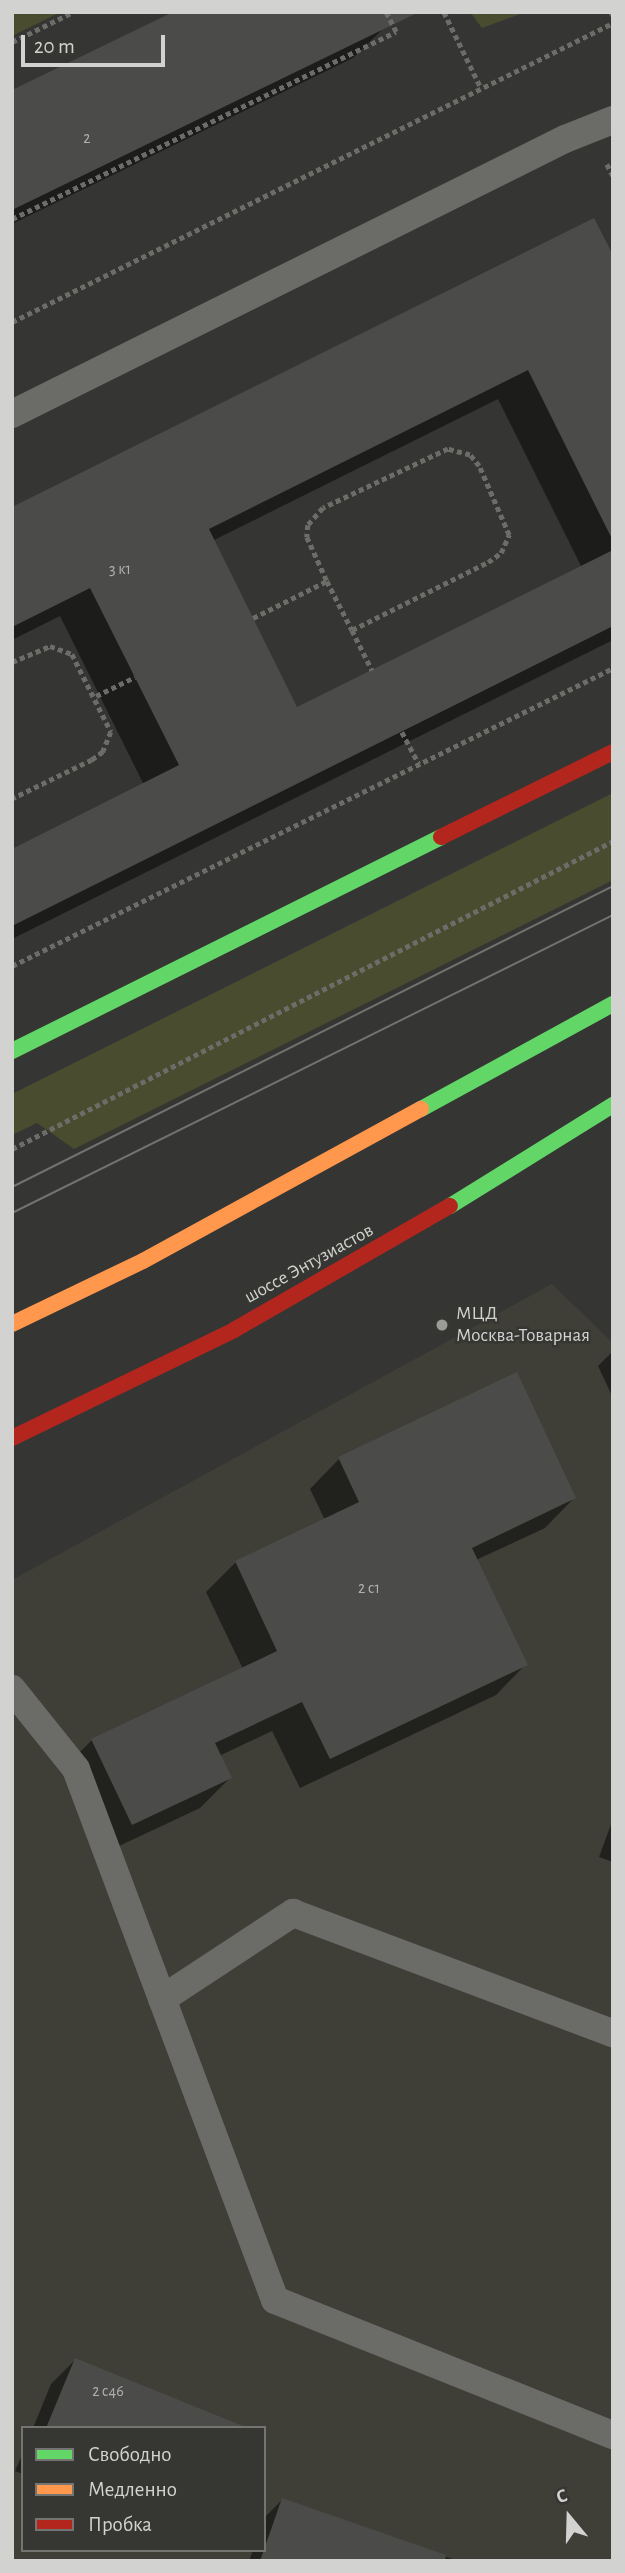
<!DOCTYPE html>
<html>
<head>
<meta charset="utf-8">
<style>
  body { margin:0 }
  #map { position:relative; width:625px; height:2573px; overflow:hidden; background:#353534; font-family:"Alegreya Sans",sans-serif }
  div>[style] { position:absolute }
  .built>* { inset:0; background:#3f3f37 }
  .green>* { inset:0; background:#494c2e }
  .shadow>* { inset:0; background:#0007 }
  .building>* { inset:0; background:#4b4b4a }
  .path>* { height:4.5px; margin-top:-2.25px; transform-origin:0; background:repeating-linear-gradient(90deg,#6c6c69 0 5px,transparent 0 8.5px) }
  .lane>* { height:28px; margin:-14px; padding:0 14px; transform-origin:14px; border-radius:14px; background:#6b6c67 }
  .fast>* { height:16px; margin:-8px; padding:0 8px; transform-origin:8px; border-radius:8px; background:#63d668 }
  .slow>* { height:16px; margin:-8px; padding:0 8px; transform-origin:8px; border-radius:8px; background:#ff974d }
  .jam>* { height:16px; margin:-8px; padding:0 8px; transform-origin:8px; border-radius:8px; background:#b3261e }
  .tram>* { height:2px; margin:-1px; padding:0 1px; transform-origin:1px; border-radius:1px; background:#727370 }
  .dots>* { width:19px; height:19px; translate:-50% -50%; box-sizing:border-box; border:4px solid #363633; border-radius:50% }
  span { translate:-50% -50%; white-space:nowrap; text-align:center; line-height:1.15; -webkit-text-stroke:5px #363633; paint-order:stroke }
  .number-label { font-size:16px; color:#b0b1af }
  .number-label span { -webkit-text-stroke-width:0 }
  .street-label { font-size:19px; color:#d2d3d1 }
  .poi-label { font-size:19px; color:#d2d3d1 }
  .left { translate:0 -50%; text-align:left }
  .frame { position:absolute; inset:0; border:14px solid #d2d3d1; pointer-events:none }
  .legend { position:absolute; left:21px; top:2426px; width:245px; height:126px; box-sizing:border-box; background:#363633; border:2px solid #747572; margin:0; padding:9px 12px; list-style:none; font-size:21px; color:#d2d3d1 }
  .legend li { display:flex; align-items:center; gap:14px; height:35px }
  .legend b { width:35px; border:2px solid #747572 }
  .north { position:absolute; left:534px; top:2482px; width:70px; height:70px; -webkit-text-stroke:5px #363633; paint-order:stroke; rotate:341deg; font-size:19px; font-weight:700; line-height:28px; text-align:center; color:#d2d3d1 }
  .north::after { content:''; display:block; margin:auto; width:24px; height:32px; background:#d2d3d1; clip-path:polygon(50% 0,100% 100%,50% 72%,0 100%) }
  .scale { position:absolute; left:21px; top:35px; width:144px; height:32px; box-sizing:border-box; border:4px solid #d2d3d1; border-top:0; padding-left:9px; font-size:21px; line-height:24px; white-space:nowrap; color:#d2d3d1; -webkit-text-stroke:5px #363633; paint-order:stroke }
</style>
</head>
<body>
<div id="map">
  <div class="built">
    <div style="clip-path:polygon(evenodd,552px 1284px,613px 1343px,613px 2561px,12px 2561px,12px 1580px,552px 1284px,23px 2428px,264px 2428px,264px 2550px,23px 2550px,23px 2428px)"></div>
  </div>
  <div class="green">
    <div style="clip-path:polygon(12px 12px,61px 12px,12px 36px)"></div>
    <div style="clip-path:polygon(470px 12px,526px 12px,482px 28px)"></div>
    <div style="clip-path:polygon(613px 793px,613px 880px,74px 1149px,37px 1123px,12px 1135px,12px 1094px)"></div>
  </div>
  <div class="shadow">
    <div style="clip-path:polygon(383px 29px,353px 58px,12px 224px,12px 92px)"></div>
    <div style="clip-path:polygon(evenodd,613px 259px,613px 640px,12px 939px,12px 850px,144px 785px,60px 616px,12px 640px,12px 509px,613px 259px,498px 399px,582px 568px,296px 709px,212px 541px,498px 399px)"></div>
    <div style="clip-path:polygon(613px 1351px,613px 1398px,598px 1366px)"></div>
    <div style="clip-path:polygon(339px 1459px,574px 1498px,545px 1528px,476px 1560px,525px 1665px,496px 1695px,300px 1788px,272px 1731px,219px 1756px,230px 1778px,200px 1808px,102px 1854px,62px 1770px,92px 1740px,243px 1669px,206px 1592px,236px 1562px,325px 1520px,310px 1489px)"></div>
    <div style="clip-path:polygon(613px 1819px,613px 1862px,599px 1857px)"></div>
    <div style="clip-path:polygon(75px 2360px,233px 2428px,33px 2428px,51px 2384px)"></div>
    <div style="clip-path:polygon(23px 2453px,23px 2474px,15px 2471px)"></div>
    <div style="clip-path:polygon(282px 2500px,458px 2561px,249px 2561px,253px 2550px,264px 2550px,264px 2518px)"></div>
  </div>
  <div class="building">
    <div style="clip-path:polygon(173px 12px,419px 12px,12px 210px,12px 90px)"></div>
    <div style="clip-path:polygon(594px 218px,613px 255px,613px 541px,528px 370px,209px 529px,297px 707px,613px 550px,613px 626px,12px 926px,12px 849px,179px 765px,90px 588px,12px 627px,12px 507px)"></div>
    <div style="clip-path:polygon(517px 1372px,576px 1498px,472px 1548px,528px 1665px,330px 1759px,302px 1702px,215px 1743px,232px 1778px,132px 1825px,91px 1739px,277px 1651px,235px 1561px,359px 1502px,338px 1457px)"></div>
    <div style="clip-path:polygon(75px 2358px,243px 2426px,242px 2428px,46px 2428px)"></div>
    <div style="clip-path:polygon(282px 2498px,446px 2555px,445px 2561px,260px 2561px)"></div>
  </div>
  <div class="path">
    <div style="left:444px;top:12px;width:85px;rotate:64deg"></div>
    <div style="left:611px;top:12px;width:4px;rotate:56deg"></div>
    <div style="left:12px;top:42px;width:68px;rotate:-26.2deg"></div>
    <div style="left:607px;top:164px;width:13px;rotate:63deg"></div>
    <div style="left:12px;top:219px;width:427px;rotate:-26deg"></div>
    <div style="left:396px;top:32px;width:22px;rotate:-117deg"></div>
    <div style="left:12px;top:322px;width:671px;rotate:-26.45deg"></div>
    <div style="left:253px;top:618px;width:83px;rotate:-26.6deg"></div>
    <div style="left:327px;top:581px;width:55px;rotate:63deg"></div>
    <div style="left:352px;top:630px;width:152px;rotate:-26.6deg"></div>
    <div style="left:488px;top:562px;width:16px;rotate:-35deg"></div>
    <div style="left:501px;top:553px;width:20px;rotate:-66deg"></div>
    <div style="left:509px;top:535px;width:75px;rotate:-113.5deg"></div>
    <div style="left:479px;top:466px;width:14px;rotate:-129deg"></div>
    <div style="left:470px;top:455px;width:23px;rotate:-165deg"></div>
    <div style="left:448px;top:449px;width:138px;rotate:154.7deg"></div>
    <div style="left:323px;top:508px;width:23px;rotate:131deg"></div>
    <div style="left:308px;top:525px;width:12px;rotate:95deg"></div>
    <div style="left:307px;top:537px;width:48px;rotate:65.6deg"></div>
    <div style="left:352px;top:630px;width:45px;rotate:63.4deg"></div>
    <div style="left:12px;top:662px;width:41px;rotate:-22.8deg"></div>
    <div style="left:50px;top:646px;width:23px;rotate:20deg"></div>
    <div style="left:72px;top:654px;width:87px;rotate:63.4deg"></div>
    <div style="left:111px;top:732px;width:22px;rotate:112deg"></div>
    <div style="left:103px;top:752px;width:14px;rotate:144deg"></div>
    <div style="left:92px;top:760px;width:89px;rotate:154deg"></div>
    <div style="left:96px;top:696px;width:43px;rotate:-26deg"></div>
    <div style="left:402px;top:732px;width:36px;rotate:62deg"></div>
    <div style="left:12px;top:966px;width:671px;rotate:-26.37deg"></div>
    <div style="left:12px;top:1149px;width:675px;rotate:-27.13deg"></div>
  </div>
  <div class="lane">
    <div style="left:12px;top:414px;width:618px;rotate:-26.44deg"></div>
    <div style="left:565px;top:139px;width:52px;rotate:-21.6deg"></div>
    <div style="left:12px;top:1689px;width:102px;rotate:51.3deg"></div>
    <div style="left:76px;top:1769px;width:567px;rotate:69.46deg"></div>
    <div style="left:275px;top:2300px;width:364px;rotate:21.8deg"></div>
    <div style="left:162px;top:1999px;width:157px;rotate:-33.3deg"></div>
    <div style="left:293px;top:1913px;width:342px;rotate:20.6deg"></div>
  </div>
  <div class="fast">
    <div style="left:12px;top:1051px;width:479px;rotate:-26.5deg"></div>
    <div style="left:421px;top:1109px;width:219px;rotate:-28.7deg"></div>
    <div style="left:450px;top:1206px;width:192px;rotate:-31.8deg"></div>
  </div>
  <div class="slow">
    <div style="left:12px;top:1324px;width:145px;rotate:-25.7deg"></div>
    <div style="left:143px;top:1261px;width:317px;rotate:-28.7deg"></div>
  </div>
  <div class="jam">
    <div style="left:441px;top:837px;width:192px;rotate:-26.3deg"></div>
    <div style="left:12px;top:1438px;width:247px;rotate:-25.9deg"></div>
    <div style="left:234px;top:1330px;width:249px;rotate:-29.9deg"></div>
  </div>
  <div class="tram">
    <div style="left:12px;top:1187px;width:672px;rotate:-26.6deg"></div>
    <div style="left:12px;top:1213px;width:671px;rotate:-26.37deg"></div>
  </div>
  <div class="dots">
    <div style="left:442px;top:1325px;background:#9b9c9a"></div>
  </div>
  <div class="number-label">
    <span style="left:87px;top:138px">2</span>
    <span style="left:120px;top:569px">3 к1</span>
    <span style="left:369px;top:1588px">2 с1</span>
    <span style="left:108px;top:2391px">2 с46</span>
  </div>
  <div class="street-label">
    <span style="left:309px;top:1264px;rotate:-29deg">шоссе Энтузиастов</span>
  </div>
  <div class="poi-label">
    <span class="left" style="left:456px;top:1325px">МЦД<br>Москва-Товарная</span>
  </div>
  <div class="frame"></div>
  <ul class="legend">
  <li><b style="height:9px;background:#63d668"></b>Свободно</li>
  <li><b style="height:9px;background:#ff974d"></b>Медленно</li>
  <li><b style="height:9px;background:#b3261e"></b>Пробка</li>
  </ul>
  <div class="north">С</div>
  <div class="scale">20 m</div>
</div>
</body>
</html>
